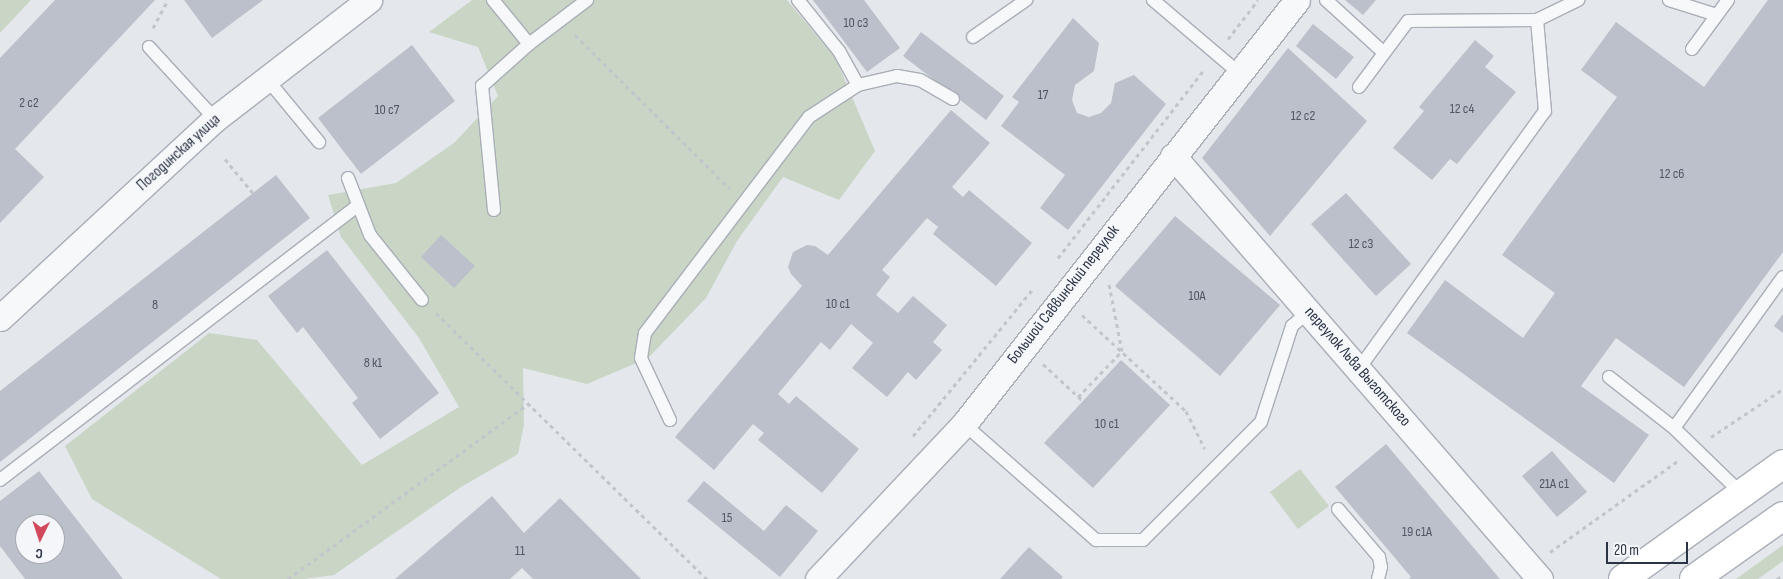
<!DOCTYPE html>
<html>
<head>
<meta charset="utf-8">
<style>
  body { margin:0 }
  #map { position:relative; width:1783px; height:579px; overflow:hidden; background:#e4e7ec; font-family:"Sofia Sans Condensed",sans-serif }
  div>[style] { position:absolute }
  .green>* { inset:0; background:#c9d6c5 }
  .building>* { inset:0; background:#bbc0ca }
  .path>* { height:3px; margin-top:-1.5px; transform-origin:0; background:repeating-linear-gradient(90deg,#c2c5cb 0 4px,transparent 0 8px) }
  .roads { filter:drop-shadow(1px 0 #a9aeb7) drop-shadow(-1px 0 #a9aeb7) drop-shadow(0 1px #a9aeb7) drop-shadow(0 -1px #a9aeb7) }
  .service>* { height:12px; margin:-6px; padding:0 6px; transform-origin:6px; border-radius:6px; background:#f7f8fa }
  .minor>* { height:25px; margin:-12.5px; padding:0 12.5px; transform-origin:12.5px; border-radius:12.5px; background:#f7f8fa }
  .secondary>* { height:28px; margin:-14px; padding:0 14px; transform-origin:14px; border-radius:14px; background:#fff }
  span { translate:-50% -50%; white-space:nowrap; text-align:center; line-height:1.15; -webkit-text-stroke:4px #f4f6f9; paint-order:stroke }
  .number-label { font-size:14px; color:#4f5766 }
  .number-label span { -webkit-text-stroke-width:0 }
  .street-label { font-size:16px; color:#2b3445 }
  .north { position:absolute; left:15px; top:514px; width:50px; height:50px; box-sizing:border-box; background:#f4f6f9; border:1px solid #a4a8b1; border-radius:50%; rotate:184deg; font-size:14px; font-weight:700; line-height:20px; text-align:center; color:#2b3445 }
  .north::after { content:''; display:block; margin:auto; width:18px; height:22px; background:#d1495b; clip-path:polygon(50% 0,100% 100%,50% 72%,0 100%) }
  .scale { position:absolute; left:1606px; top:542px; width:82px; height:22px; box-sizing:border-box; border:2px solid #2b3445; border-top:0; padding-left:6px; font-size:15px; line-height:18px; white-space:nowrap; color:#2b3445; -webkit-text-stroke:4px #f4f6f9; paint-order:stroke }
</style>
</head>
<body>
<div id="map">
  <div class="green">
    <div style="clip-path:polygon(0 0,31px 0,0 33px)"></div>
    <div style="clip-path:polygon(472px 0,787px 0,836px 59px,875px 151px,839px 200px,783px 177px,737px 241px,706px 298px,648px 358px,587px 384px,523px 368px,524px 425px,518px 454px,461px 487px,334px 575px,304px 579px,221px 579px,92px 499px,65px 446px,209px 333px,257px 340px,362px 465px,459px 407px,419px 338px,341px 237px,328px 195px,396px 183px,454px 143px,498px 96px,478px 47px,429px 32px)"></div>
    <div style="clip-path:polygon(1300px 469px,1329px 506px,1298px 529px,1270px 492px)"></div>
    <div style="clip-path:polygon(1783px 545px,1783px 561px,1758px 579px,1736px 579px)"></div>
  </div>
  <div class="building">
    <div style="clip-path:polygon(55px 0,155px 0,15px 149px,44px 177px,0 223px,0 58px)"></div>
    <div style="clip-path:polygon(184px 0,263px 0,212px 38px)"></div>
    <div style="clip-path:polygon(813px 0,864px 0,900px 48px,867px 72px)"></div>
    <div style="clip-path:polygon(1345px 0,1376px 0,1363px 15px)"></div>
    <div style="clip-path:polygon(1768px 0,1783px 0,1783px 252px,1684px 387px,1616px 338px,1581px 386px,1649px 435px,1614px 483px,1407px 333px,1445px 280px,1523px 338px,1555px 293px,1502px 255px,1617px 97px,1581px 70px,1616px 22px,1704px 87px)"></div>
    <div style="clip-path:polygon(1073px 18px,1099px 43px,1094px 71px,1075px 85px,1072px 100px,1077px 113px,1089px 117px,1101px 113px,1111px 103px,1115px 83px,1134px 75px,1166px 104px,1068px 230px,1040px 208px,1065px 175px,1001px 126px,1019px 102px,1012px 97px)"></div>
    <div style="clip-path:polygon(1313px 24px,1354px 57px,1336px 79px,1296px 46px)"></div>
    <div style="clip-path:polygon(921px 32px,1004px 96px,986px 120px,903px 56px)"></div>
    <div style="clip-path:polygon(1475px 40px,1494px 56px,1485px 67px,1516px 92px,1457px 164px,1450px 159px,1432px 180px,1393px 148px,1424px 111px,1419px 107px)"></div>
    <div style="clip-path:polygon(412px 45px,455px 101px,361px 174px,318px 118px)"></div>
    <div style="clip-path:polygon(1288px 48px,1367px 121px,1270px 236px,1202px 158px)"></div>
    <div style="clip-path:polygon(951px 110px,990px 143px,952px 187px,963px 197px,969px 190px,1032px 243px,996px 286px,933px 234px,938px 227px,927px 218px,882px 270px,890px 277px,876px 295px,898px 313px,913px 296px,947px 325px,933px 342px,942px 350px,916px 380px,908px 372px,887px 397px,852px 368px,873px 343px,851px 324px,830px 350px,821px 342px,778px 394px,789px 404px,796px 396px,859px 449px,822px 493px,758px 440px,764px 433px,753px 424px,714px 470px,675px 437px,802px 286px,791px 274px,788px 267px,793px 252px,807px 245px,815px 246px,828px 255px)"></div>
    <div style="clip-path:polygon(276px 175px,310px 218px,0 462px,0 391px)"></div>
    <div style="clip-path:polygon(1346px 193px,1411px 264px,1376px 296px,1311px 224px)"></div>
    <div style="clip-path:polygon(1175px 216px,1280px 305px,1220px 376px,1115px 286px)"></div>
    <div style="clip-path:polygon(441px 235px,475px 266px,454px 288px,421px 257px)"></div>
    <div style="clip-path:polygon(327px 250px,439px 393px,380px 439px,352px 403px,358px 398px,303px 327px,297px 333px,268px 296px)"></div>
    <div style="clip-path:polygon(1783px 314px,1783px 333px,1774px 326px)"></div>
    <div style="clip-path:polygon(1121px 360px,1170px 405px,1093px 488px,1044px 443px)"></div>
    <div style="clip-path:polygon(1386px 444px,1500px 579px,1409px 579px,1411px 577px,1335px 487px)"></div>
    <div style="clip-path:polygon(1552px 451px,1587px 492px,1557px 517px,1522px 476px)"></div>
    <div style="clip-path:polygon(evenodd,39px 471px,123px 579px,25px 579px,0 546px,0 501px,39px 471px,25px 524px,55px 524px,55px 554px,25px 554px,25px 524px)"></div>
    <div style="clip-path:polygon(704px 481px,764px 531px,786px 505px,818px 531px,780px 577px,687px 501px)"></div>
    <div style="clip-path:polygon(492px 496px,524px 533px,560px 498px,641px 579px,533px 579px,522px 568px,510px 579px,395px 579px)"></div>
    <div style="clip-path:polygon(1029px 547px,1063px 577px,1061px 579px,1000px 579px)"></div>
  </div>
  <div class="path">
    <div style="left:153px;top:28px;width:32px;rotate:-62deg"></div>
    <div style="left:575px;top:35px;width:218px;rotate:44.8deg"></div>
    <div style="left:1228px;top:39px;width:49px;rotate:-52.4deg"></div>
    <div style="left:225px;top:159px;width:44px;rotate:50.5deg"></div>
    <div style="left:1058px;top:258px;width:238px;rotate:-52.2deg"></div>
    <div style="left:436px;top:313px;width:380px;rotate:44.5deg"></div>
    <div style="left:1082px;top:315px;width:142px;rotate:42.7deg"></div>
    <div style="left:1186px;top:411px;width:42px;rotate:63.4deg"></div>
    <div style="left:1043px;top:364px;width:54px;rotate:42.8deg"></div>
    <div style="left:1078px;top:397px;width:64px;rotate:-46.3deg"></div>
    <div style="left:1122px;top:351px;width:68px;rotate:-101deg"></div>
    <div style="left:913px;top:436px;width:188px;rotate:-50.8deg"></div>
    <div style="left:1711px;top:437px;width:87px;rotate:-33.7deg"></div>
    <div style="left:1550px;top:552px;width:158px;rotate:-35.5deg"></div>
    <div style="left:288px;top:579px;width:297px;rotate:-36.1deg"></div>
    <div style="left:1777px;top:579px;width:7px;rotate:-34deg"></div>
  </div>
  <div class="roads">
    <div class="service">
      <div style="left:493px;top:0;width:57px;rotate:50.7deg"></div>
      <div style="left:798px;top:0;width:65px;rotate:51.2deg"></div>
      <div style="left:839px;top:51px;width:39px;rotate:61deg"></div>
      <div style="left:1153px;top:0;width:113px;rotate:40.3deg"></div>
      <div style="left:1326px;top:0;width:77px;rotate:42.4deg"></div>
      <div style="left:1669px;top:0;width:50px;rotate:17.4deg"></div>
      <div style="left:973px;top:37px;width:65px;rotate:-34.9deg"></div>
      <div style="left:149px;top:47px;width:98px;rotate:47.5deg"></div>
      <div style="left:1692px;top:49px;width:61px;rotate:-53.7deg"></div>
      <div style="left:267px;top:79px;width:82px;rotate:50.5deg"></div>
      <div style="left:1359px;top:87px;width:82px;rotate:-53.4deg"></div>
      <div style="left:1408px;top:21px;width:129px;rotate:-0.4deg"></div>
      <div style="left:1537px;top:20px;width:46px;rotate:-26deg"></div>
      <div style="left:348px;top:178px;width:61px;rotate:68.9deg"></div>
      <div style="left:370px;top:235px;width:83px;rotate:51.3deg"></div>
      <div style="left:494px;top:210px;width:125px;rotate:-95.5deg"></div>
      <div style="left:482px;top:86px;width:63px;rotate:-41.8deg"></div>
      <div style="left:529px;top:44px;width:73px;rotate:-37.2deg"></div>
      <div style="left:1358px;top:370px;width:319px;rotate:-54.2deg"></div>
      <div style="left:1545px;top:111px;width:91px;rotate:-95deg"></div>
      <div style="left:1609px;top:377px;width:83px;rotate:38.1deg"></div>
      <div style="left:670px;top:420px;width:68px;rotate:-115.1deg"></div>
      <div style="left:641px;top:358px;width:25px;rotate:-81deg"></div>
      <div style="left:645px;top:333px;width:271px;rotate:-52.8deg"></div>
      <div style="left:809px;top:117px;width:59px;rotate:-33.1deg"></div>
      <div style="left:858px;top:85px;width:40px;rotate:-13deg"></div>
      <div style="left:897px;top:76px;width:23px;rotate:10deg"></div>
      <div style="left:920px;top:80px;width:38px;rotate:30deg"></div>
      <div style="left:964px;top:424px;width:176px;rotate:41.3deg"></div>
      <div style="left:1096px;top:540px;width:47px"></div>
      <div style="left:1143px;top:540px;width:167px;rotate:-45deg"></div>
      <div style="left:1261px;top:422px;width:101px;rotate:-72.1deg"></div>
      <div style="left:1292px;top:326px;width:21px;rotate:-41deg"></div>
      <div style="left:0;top:480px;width:451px;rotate:-37.5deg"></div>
      <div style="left:1742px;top:494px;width:95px;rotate:-135.9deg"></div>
      <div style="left:1674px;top:428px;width:186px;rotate:-54.2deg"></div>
      <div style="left:1338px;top:509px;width:63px;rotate:49.5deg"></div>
      <div style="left:1379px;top:557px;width:10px;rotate:79deg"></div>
      <div style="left:1381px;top:567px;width:12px;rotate:104deg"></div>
    </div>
    <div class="minor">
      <div style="left:1173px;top:156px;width:560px;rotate:49.05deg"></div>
      <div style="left:0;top:318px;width:293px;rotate:-42.8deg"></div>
      <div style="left:215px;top:119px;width:195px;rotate:-37.7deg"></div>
      <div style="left:818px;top:579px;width:213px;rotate:-46.7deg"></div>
      <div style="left:964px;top:424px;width:539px;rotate:-51.85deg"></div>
    </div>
    <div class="secondary">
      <div style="left:1623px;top:579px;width:197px;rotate:-35.7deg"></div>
      <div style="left:1694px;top:579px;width:109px;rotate:-35.3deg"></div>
    </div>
  </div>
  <div class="number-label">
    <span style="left:856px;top:23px">10 с3</span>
    <span style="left:1043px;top:95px">17</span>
    <span style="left:29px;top:103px">2 с2</span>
    <span style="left:1462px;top:109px">12 с4</span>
    <span style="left:387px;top:110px">10 с7</span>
    <span style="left:1303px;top:116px">12 с2</span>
    <span style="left:1672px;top:174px">12 с6</span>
    <span style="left:1361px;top:244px">12 с3</span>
    <span style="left:1197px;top:296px">10А</span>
    <span style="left:838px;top:304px">10 с1</span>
    <span style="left:155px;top:305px">8</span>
    <span style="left:373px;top:363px">8 к1</span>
    <span style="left:1107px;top:424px">10 с1</span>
    <span style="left:1554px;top:484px">21А с1</span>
    <span style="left:727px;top:518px">15</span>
    <span style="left:1417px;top:532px">19 с1А</span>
    <span style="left:520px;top:551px">11</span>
  </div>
  <div class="street-label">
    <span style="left:179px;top:153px;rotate:-42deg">Погодинская улица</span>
    <span style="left:1064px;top:295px;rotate:-52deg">Большой Саввинский переулок</span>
    <span style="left:1357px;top:367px;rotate:49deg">переулок Льва Выготского</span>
  </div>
  <div class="north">С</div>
  <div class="scale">20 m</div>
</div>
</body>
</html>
